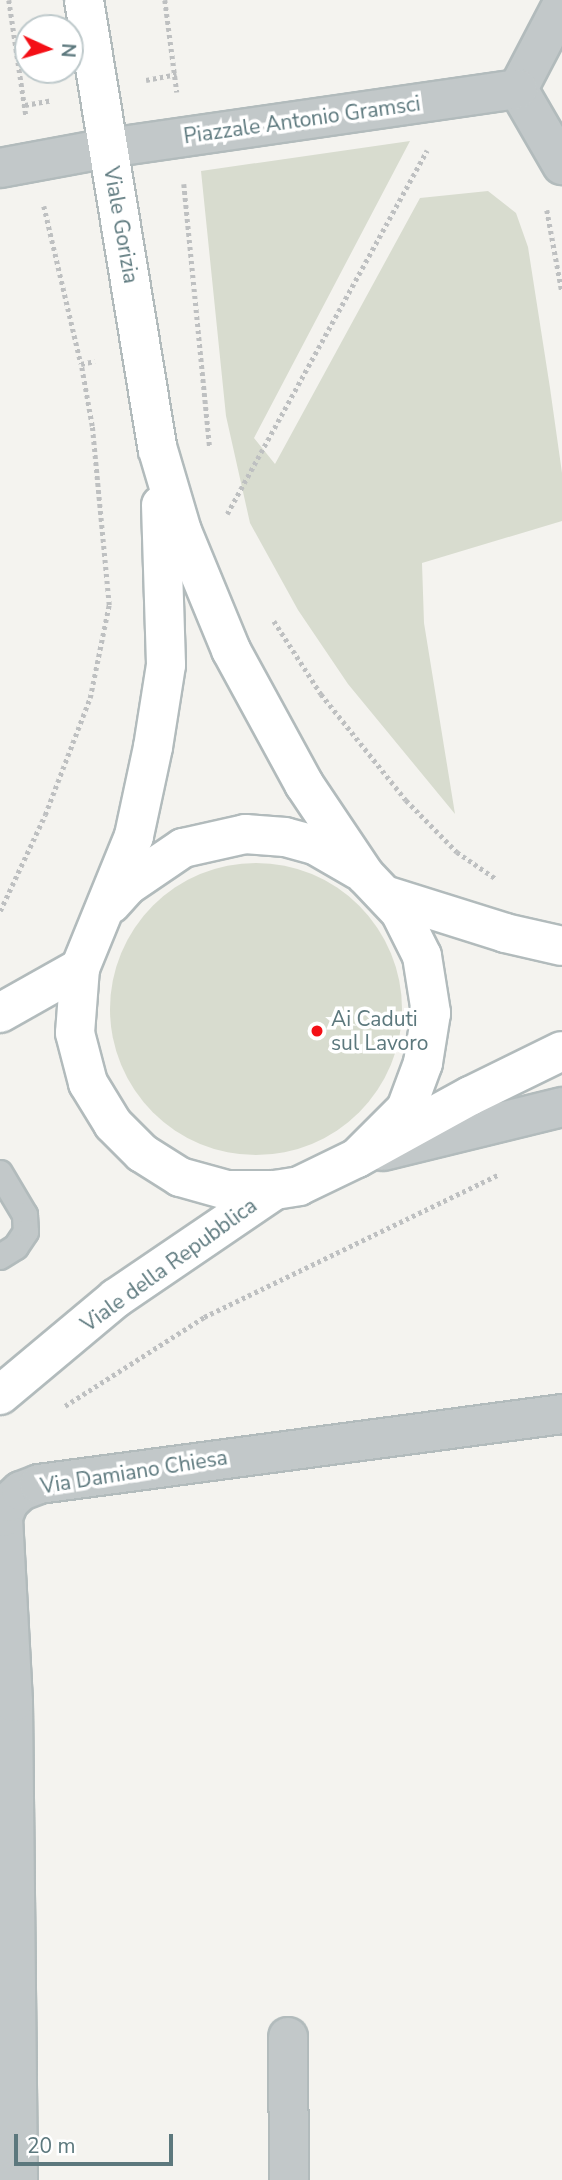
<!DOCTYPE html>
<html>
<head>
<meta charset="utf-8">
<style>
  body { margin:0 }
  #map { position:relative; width:562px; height:2180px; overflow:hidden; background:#f4f3ef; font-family:"Nunito Sans",sans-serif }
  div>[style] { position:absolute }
  .green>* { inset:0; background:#d8dccf }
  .round { border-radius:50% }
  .path>* { height:4.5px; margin-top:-2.25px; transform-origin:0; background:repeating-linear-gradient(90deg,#bec0c1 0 3.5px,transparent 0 7px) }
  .roads { filter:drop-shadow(2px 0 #b2bbbc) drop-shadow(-2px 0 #b2bbbc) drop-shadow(0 2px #b2bbbc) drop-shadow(0 -2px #b2bbbc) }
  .lane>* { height:24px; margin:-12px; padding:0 12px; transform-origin:12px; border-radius:12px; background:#c2c8c9 }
  .street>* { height:38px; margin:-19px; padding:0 19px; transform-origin:19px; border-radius:19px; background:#c2c8c9 }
  .secondary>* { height:38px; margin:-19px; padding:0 19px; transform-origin:19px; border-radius:19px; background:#fff }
  .dots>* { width:19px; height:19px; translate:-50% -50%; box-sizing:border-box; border:4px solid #fff; border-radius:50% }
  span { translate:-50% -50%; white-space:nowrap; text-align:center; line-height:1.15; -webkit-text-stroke:7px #fff; paint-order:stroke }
  .street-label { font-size:21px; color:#5c787d }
  .poi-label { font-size:21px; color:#5c787d }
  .left { translate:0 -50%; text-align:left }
  .north { position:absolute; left:14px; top:14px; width:70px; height:70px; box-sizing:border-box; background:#fff; border:2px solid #bec9cb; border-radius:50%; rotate:94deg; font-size:19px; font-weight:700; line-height:28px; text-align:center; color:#5c787d }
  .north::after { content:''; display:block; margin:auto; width:24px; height:32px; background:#f40f16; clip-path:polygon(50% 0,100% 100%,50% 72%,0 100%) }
  .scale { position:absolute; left:14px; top:2134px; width:159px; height:32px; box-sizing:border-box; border:4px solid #5c787d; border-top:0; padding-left:9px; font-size:21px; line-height:24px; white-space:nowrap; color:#5c787d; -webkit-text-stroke:5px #fff; paint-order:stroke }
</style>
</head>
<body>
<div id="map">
  <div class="green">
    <div style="clip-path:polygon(410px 141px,254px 438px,275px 464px,420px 198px,488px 191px,516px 213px,528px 247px,550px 388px,562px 473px,562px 521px,422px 563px,424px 623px,455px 814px,348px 684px,298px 610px,250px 523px,226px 416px,201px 171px)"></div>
    <div class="round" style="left:110px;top:863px;width:292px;height:292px"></div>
  </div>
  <div class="path">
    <div style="left:9px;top:0;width:116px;rotate:81.6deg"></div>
    <div style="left:165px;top:0;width:93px;rotate:82.6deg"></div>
    <div style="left:146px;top:80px;width:31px;rotate:-11deg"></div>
    <div style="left:25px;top:105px;width:27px;rotate:-10deg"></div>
    <div style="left:184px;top:184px;width:264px;rotate:84.4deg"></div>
    <div style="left:44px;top:206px;width:162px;rotate:76.8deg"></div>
    <div style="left:81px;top:364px;width:14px;rotate:-12deg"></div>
    <div style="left:547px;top:210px;width:83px;rotate:79.6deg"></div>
    <div style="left:227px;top:514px;width:415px;rotate:-61.2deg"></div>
    <div style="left:274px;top:621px;width:87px;rotate:57.2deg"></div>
    <div style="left:321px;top:694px;width:136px;rotate:51.3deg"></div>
    <div style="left:406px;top:800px;width:73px;rotate:45.6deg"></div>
    <div style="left:457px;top:852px;width:46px;rotate:34.4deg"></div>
    <div style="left:0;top:911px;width:106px;rotate:-64.9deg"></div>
    <div style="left:45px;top:815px;width:125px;rotate:-69deg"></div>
    <div style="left:90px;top:698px;width:95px;rotate:-78.5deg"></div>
    <div style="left:109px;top:605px;width:180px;rotate:-95.4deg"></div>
    <div style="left:92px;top:426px;width:63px;rotate:-100.1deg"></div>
    <div style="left:65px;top:1406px;width:165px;rotate:-32.6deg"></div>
    <div style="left:204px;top:1317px;width:326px;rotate:-25.8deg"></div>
  </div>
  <div class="roads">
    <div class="lane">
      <div style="left:0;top:1173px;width:49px;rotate:59.2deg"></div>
      <div style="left:25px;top:1215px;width:17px;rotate:87deg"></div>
      <div style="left:26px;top:1232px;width:18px;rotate:124deg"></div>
      <div style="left:16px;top:1247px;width:19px;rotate:148deg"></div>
    </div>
    <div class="street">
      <div style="left:518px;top:89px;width:95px;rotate:-62.4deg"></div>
      <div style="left:518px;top:89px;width:88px;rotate:59.9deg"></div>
      <div style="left:0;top:168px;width:110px;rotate:-10.5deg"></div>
      <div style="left:108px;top:148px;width:414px;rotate:-8.2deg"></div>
      <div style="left:383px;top:1151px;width:184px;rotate:-13.8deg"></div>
      <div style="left:288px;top:2037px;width:143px;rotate:89.6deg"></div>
      <div style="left:18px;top:2180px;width:478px;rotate:-90.6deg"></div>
      <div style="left:13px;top:1702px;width:185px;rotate:-93.1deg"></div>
      <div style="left:3px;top:1517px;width:16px;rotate:-68deg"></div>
      <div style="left:9px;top:1502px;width:16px;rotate:-43deg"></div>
      <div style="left:21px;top:1491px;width:19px;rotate:-21deg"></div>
      <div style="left:39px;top:1484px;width:528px;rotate:-7.62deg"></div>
    </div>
    <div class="secondary">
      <div style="left:84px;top:0;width:456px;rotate:80.7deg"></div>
      <div style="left:158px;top:450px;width:84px;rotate:73.5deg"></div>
      <div style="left:182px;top:531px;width:129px;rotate:67.6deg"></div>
      <div style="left:231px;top:650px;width:153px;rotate:61.4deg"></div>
      <div style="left:304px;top:784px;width:110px;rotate:56.2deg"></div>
      <div style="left:365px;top:875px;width:51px;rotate:46.6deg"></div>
      <div style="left:400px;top:912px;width:49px;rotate:63.4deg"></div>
      <div style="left:422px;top:956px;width:58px;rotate:81deg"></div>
      <div style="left:431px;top:1013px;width:51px;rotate:99.1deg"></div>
      <div style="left:423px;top:1063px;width:49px;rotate:110.3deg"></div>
      <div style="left:406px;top:1109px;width:69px;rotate:135deg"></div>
      <div style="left:161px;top:505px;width:160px;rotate:88.2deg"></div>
      <div style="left:166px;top:665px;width:83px;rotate:99deg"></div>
      <div style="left:153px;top:747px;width:91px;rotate:102.1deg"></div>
      <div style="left:134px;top:836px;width:143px;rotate:112.2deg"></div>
      <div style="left:80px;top:968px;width:65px;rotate:94.4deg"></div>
      <div style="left:75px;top:1033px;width:52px;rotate:75.4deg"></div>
      <div style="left:88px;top:1083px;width:48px;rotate:58.6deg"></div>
      <div style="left:113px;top:1124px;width:41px;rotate:45deg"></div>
      <div style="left:142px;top:1153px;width:45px;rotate:32.3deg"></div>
      <div style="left:180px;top:1177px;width:49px;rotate:15.5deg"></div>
      <div style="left:227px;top:1190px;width:48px"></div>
      <div style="left:275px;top:1190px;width:24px;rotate:-9deg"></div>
      <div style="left:299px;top:1186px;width:64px;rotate:-25.8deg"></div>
      <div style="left:357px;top:1158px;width:129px;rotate:-28.8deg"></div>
      <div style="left:470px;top:1096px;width:102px;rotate:-26.1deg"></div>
      <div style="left:388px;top:896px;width:123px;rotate:17.5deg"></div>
      <div style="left:505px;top:933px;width:58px;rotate:12.8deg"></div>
      <div style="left:111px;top:904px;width:24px;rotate:-48deg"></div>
      <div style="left:127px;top:886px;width:68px;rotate:-34.2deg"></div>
      <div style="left:183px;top:848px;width:64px;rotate:-12.7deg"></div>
      <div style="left:245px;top:834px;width:40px;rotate:4.3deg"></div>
      <div style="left:285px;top:837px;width:31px;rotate:15deg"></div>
      <div style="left:315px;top:845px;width:50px;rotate:30.2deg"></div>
      <div style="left:0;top:1013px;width:92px;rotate:-29.4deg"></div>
      <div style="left:0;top:1395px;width:151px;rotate:-39.9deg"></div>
      <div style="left:116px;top:1298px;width:192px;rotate:-34.2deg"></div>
    </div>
  </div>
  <div class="dots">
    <div style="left:317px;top:1031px;background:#f40f16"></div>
  </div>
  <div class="street-label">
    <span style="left:302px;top:120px;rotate:-8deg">Piazzale Antonio Gramsci</span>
    <span style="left:121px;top:225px;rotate:80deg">Viale Gorizia</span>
    <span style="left:169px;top:1265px;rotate:-36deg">Viale della Repubblica</span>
    <span style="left:134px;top:1472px;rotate:-9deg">Via Damiano Chiesa</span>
  </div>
  <div class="poi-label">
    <span class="left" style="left:331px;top:1031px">Ai Caduti<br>sul Lavoro</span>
  </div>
  <div class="north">N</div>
  <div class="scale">20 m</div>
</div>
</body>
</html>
